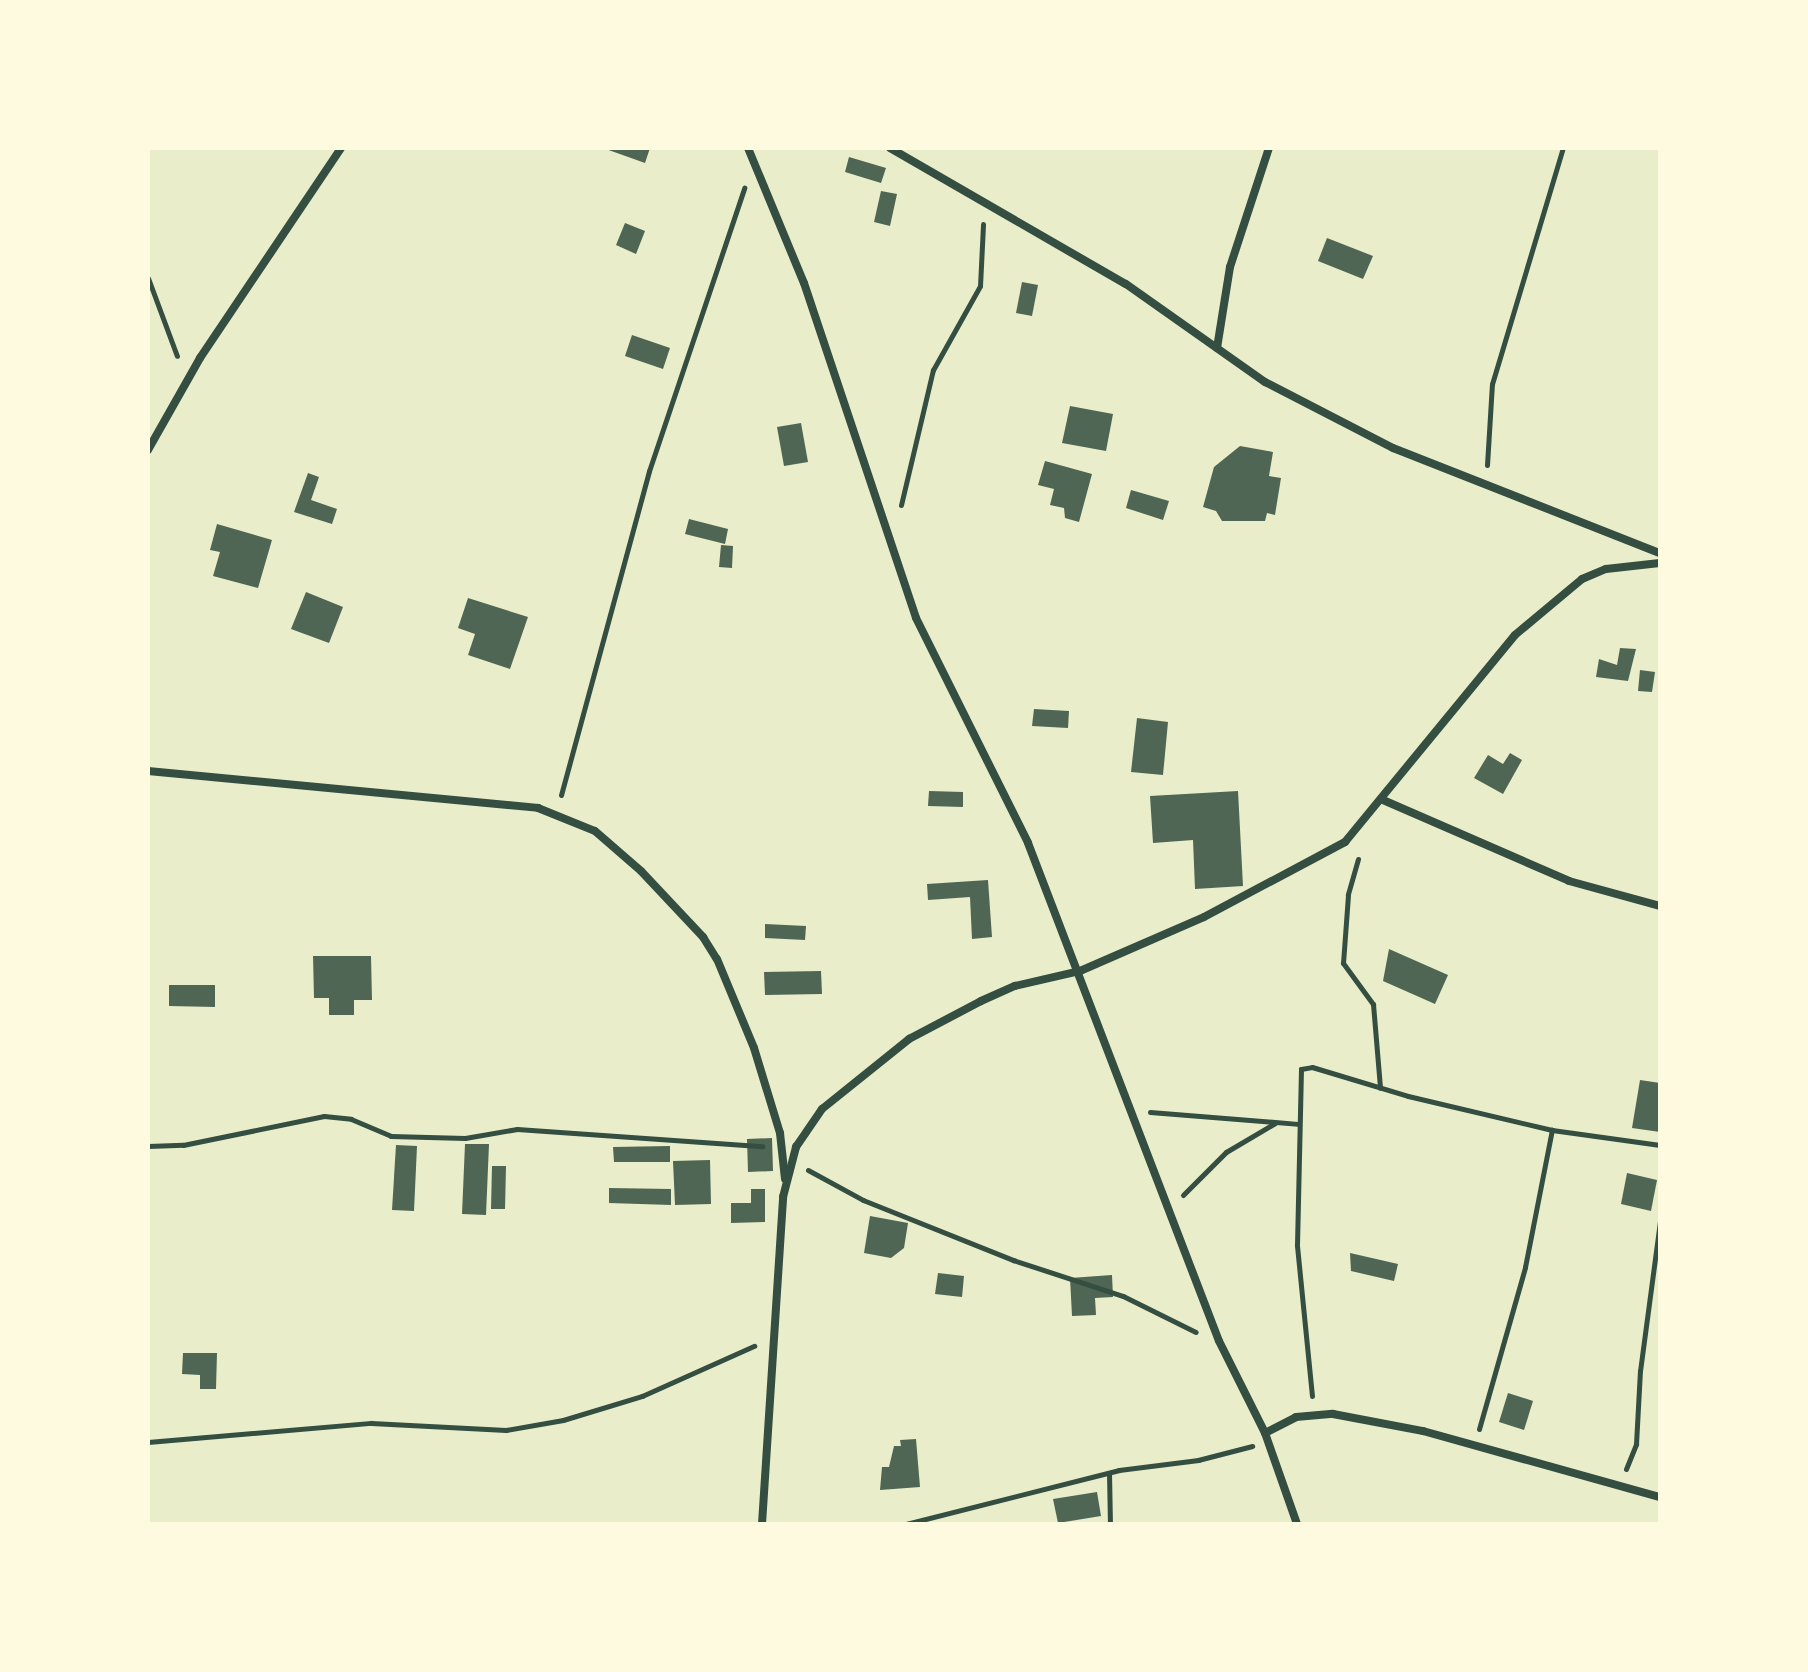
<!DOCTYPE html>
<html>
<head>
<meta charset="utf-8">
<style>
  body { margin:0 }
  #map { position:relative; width:1808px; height:1672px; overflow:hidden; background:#e9edc9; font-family:Arial,sans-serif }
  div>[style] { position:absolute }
  .building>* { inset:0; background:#4f6655 }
  .path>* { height:5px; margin:-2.5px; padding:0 2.5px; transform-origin:2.5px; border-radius:2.5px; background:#344e41 }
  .minor>* { height:8px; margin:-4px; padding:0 4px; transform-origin:4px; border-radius:4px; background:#344e41 }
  span { translate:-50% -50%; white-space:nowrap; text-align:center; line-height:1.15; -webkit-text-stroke:7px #fefae0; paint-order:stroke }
  .frame { position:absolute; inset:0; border:150px solid #fefae0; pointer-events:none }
</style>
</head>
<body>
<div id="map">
  <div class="building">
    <div style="clip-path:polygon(603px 148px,650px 148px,645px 163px)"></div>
    <div style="clip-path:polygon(849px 157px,886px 168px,881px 183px,845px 172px)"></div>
    <div style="clip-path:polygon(881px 191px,897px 194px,890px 226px,874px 222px)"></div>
    <div style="clip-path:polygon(625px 223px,645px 231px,636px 254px,616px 245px)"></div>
    <div style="clip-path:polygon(1327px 238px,1373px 256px,1363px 279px,1318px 261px)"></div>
    <div style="clip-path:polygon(1022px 282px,1038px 285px,1032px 316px,1016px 313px)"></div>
    <div style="clip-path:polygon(632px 335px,670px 348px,663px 369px,625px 356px)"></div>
    <div style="clip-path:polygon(1070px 406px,1113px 414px,1106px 451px,1062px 443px)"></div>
    <div style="clip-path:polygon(801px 423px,808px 462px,784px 466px,777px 427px)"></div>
    <div style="clip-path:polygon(1240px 446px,1273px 452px,1269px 476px,1281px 478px,1275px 515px,1267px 513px,1265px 521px,1222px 521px,1216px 511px,1203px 507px,1214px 467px)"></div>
    <div style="clip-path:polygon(1045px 461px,1092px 474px,1079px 522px,1065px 518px,1064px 508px,1050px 505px,1054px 489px,1038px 485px)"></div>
    <div style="clip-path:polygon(308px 473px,319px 477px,311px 500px,337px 509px,332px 524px,294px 512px)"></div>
    <div style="clip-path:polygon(1131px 490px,1169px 501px,1163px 520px,1126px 508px)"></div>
    <div style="clip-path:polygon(689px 519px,728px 529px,725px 544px,685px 534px)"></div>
    <div style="clip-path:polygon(217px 524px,272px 540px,258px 588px,213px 576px,220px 552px,210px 550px)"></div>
    <div style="clip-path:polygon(721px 545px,733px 546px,732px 568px,719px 567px)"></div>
    <div style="clip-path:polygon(306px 592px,343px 607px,329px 643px,291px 629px)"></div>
    <div style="clip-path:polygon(468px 598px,528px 617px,510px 669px,468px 655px,475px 634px,458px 628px)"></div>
    <div style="clip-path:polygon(1620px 648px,1636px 649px,1628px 681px,1596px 677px,1599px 659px,1617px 665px)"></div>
    <div style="clip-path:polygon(1640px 670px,1655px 672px,1652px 692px,1638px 691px)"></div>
    <div style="clip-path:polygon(1034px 709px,1069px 711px,1068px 728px,1032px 726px)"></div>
    <div style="clip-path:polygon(1137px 718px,1168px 722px,1163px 775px,1131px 772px)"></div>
    <div style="clip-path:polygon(1510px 753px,1522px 760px,1503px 794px,1474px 778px,1488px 755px,1503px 764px)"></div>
    <div style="clip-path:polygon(929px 791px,963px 792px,963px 807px,928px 806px)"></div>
    <div style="clip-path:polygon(1238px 791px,1243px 886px,1195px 889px,1193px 840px,1153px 843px,1150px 796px)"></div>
    <div style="clip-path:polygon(988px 880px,992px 937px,972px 939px,970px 897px,928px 900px,927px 884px)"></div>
    <div style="clip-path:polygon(765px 924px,806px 926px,805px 940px,765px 938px)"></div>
    <div style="clip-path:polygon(1389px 949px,1448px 975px,1435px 1004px,1383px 981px)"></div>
    <div style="clip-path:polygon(313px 956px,371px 956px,372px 1000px,354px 1000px,354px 1015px,329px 1015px,329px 998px,314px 998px)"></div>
    <div style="clip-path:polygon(821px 971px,822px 994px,765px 995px,764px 972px)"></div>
    <div style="clip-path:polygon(169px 985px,215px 985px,215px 1007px,169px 1006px)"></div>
    <div style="clip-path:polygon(1640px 1080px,1660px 1083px,1660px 1132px,1632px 1128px)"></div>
    <div style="clip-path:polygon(772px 1138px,773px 1171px,748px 1172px,747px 1139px)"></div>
    <div style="clip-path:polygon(465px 1144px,489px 1144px,486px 1215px,462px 1214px)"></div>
    <div style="clip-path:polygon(396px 1145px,417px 1146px,414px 1211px,392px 1210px)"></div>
    <div style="clip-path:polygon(670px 1146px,670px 1162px,614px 1162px,613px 1147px)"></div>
    <div style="clip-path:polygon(710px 1160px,711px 1204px,675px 1205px,673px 1161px)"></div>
    <div style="clip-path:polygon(492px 1166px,506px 1166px,505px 1209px,491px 1209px)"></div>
    <div style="clip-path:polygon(1627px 1173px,1657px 1180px,1651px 1211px,1621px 1204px)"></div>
    <div style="clip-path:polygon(609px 1188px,671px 1189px,671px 1205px,609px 1203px)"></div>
    <div style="clip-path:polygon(751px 1189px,765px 1189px,765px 1222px,731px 1223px,731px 1203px,751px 1203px)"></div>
    <div style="clip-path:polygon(870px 1216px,908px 1223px,904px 1248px,891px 1258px,864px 1253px)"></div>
    <div style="clip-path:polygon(1350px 1253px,1398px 1264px,1394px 1281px,1351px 1271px)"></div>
    <div style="clip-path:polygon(938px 1273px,964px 1276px,962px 1297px,935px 1294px)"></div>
    <div style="clip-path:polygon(1112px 1275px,1113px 1297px,1095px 1298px,1096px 1315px,1072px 1316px,1070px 1278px)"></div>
    <div style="clip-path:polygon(183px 1353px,217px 1353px,216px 1389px,200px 1389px,200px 1375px,182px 1374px)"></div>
    <div style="clip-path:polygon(1508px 1393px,1533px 1401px,1524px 1430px,1499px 1422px)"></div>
    <div style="clip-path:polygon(916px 1439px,920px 1487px,880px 1490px,882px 1467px,889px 1467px,894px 1446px,901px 1446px,900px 1440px)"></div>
    <div style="clip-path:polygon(1097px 1492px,1101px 1516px,1058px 1523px,1053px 1499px)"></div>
  </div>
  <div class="path">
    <div style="left:148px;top:278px;width:83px;rotate:69.6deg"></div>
    <div style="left:1487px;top:465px;width:81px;rotate:-86.5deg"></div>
    <div style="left:1492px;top:384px;width:246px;rotate:-73.3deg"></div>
    <div style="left:901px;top:505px;width:139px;rotate:-76.7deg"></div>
    <div style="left:933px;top:370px;width:96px;rotate:-60.8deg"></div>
    <div style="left:980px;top:286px;width:62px;rotate:-87.2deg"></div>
    <div style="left:561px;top:795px;width:336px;rotate:-74.8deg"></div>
    <div style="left:649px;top:471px;width:299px;rotate:-71.4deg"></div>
    <div style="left:1358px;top:859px;width:37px;rotate:106deg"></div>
    <div style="left:1348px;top:895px;width:68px;rotate:94.2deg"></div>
    <div style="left:1343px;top:963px;width:51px;rotate:53.8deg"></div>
    <div style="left:1373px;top:1004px;width:84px;rotate:85.2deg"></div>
    <div style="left:1150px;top:1112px;width:148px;rotate:4.6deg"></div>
    <div style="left:148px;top:1146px;width:35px;rotate:-2deg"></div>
    <div style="left:183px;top:1145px;width:144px;rotate:-11.6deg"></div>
    <div style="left:324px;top:1116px;width:27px;rotate:6deg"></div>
    <div style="left:351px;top:1119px;width:43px;rotate:23deg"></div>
    <div style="left:391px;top:1136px;width:74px;rotate:1.5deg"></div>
    <div style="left:465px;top:1138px;width:53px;rotate:-9.8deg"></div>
    <div style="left:517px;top:1129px;width:246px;rotate:4deg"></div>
    <div style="left:808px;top:1170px;width:63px;rotate:28.6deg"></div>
    <div style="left:863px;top:1200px;width:162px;rotate:21.8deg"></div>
    <div style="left:1013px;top:1260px;width:116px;rotate:18.1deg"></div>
    <div style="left:1123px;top:1296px;width:81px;rotate:26.3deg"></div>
    <div style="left:1183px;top:1195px;width:61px;rotate:-45deg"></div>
    <div style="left:1226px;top:1152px;width:57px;rotate:-30.6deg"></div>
    <div style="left:1312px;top:1396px;width:152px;rotate:-95.7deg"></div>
    <div style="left:1297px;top:1245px;width:176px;rotate:-88.7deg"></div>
    <div style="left:1301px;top:1069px;width:11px;rotate:-10deg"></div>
    <div style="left:1312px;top:1067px;width:100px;rotate:16.8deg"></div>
    <div style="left:1408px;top:1096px;width:148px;rotate:13.3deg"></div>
    <div style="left:1552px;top:1130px;width:109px;rotate:7.9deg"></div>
    <div style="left:1479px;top:1429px;width:168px;rotate:-74.1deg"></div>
    <div style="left:1525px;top:1267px;width:140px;rotate:-78.9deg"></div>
    <div style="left:148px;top:1442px;width:224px;rotate:-4.9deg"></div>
    <div style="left:371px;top:1423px;width:135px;rotate:3deg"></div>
    <div style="left:506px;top:1430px;width:58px;rotate:-10deg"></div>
    <div style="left:563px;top:1420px;width:83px;rotate:-16.9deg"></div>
    <div style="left:642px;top:1396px;width:123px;rotate:-24.1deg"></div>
    <div style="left:1626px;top:1469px;width:27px;rotate:-68deg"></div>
    <div style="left:1636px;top:1444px;width:73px;rotate:-86.9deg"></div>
    <div style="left:1640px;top:1371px;width:151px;rotate:-82.4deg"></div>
    <div style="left:1109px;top:1473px;width:51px;rotate:88.9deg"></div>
    <div style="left:906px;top:1524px;width:220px;rotate:-14.2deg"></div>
    <div style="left:1119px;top:1470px;width:80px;rotate:-7.2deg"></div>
    <div style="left:1198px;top:1460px;width:56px;rotate:-14.5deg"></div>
  </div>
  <div class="minor">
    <div style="left:748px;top:148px;width:146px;rotate:67.5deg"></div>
    <div style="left:804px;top:283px;width:353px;rotate:71.5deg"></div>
    <div style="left:916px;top:618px;width:251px;rotate:63.5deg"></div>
    <div style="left:1028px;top:843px;width:533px;rotate:69.02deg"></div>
    <div style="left:1219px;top:1341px;width:103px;rotate:63.4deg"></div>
    <div style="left:1265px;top:1433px;width:96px;rotate:70.6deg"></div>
    <div style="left:890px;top:148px;width:272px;rotate:30deg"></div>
    <div style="left:1126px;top:284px;width:170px;rotate:35.2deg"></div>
    <div style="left:1265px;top:382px;width:144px;rotate:27.3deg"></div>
    <div style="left:1393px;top:448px;width:287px;rotate:21.5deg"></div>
    <div style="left:1217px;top:348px;width:82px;rotate:-80.9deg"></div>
    <div style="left:1230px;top:267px;width:125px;rotate:-71.9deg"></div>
    <div style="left:148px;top:450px;width:106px;rotate:-60.5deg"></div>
    <div style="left:200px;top:358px;width:253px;rotate:-56.1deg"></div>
    <div style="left:148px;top:771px;width:392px;rotate:5.4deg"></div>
    <div style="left:538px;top:808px;width:61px;rotate:22deg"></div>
    <div style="left:595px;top:831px;width:61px;rotate:41deg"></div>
    <div style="left:641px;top:871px;width:91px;rotate:46.8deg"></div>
    <div style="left:703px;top:937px;width:26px;rotate:58deg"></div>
    <div style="left:717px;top:959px;width:96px;rotate:67.4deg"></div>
    <div style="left:754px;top:1048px;width:89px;rotate:73deg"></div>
    <div style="left:780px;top:1133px;width:46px;rotate:83.8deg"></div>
    <div style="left:1383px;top:800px;width:203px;rotate:23.5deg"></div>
    <div style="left:1569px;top:881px;width:94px;rotate:15.4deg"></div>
    <div style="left:1265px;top:1433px;width:35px;rotate:-27deg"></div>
    <div style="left:1296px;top:1417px;width:37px;rotate:-5deg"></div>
    <div style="left:1333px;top:1414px;width:92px;rotate:10.7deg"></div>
    <div style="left:1423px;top:1431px;width:246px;rotate:15.6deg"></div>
    <div style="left:762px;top:1524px;width:328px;rotate:-86.3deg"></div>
    <div style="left:783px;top:1197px;width:52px;rotate:-75.4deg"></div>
    <div style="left:796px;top:1147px;width:46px;rotate:-55.6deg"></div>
    <div style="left:822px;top:1109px;width:112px;rotate:-38.8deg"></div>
    <div style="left:909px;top:1039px;width:81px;rotate:-27.8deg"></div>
    <div style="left:981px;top:1001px;width:37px;rotate:-24deg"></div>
    <div style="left:1015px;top:986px;width:67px;rotate:-13deg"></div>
    <div style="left:1080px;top:971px;width:135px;rotate:-23.5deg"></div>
    <div style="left:1204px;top:917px;width:160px;rotate:-28deg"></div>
    <div style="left:1345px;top:842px;width:268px;rotate:-50.6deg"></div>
    <div style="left:1515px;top:635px;width:87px;rotate:-39.9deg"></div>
    <div style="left:1582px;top:579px;width:26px;rotate:-23deg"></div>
    <div style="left:1606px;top:569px;width:54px;rotate:-6.3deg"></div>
  </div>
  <div class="frame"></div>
</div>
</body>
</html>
